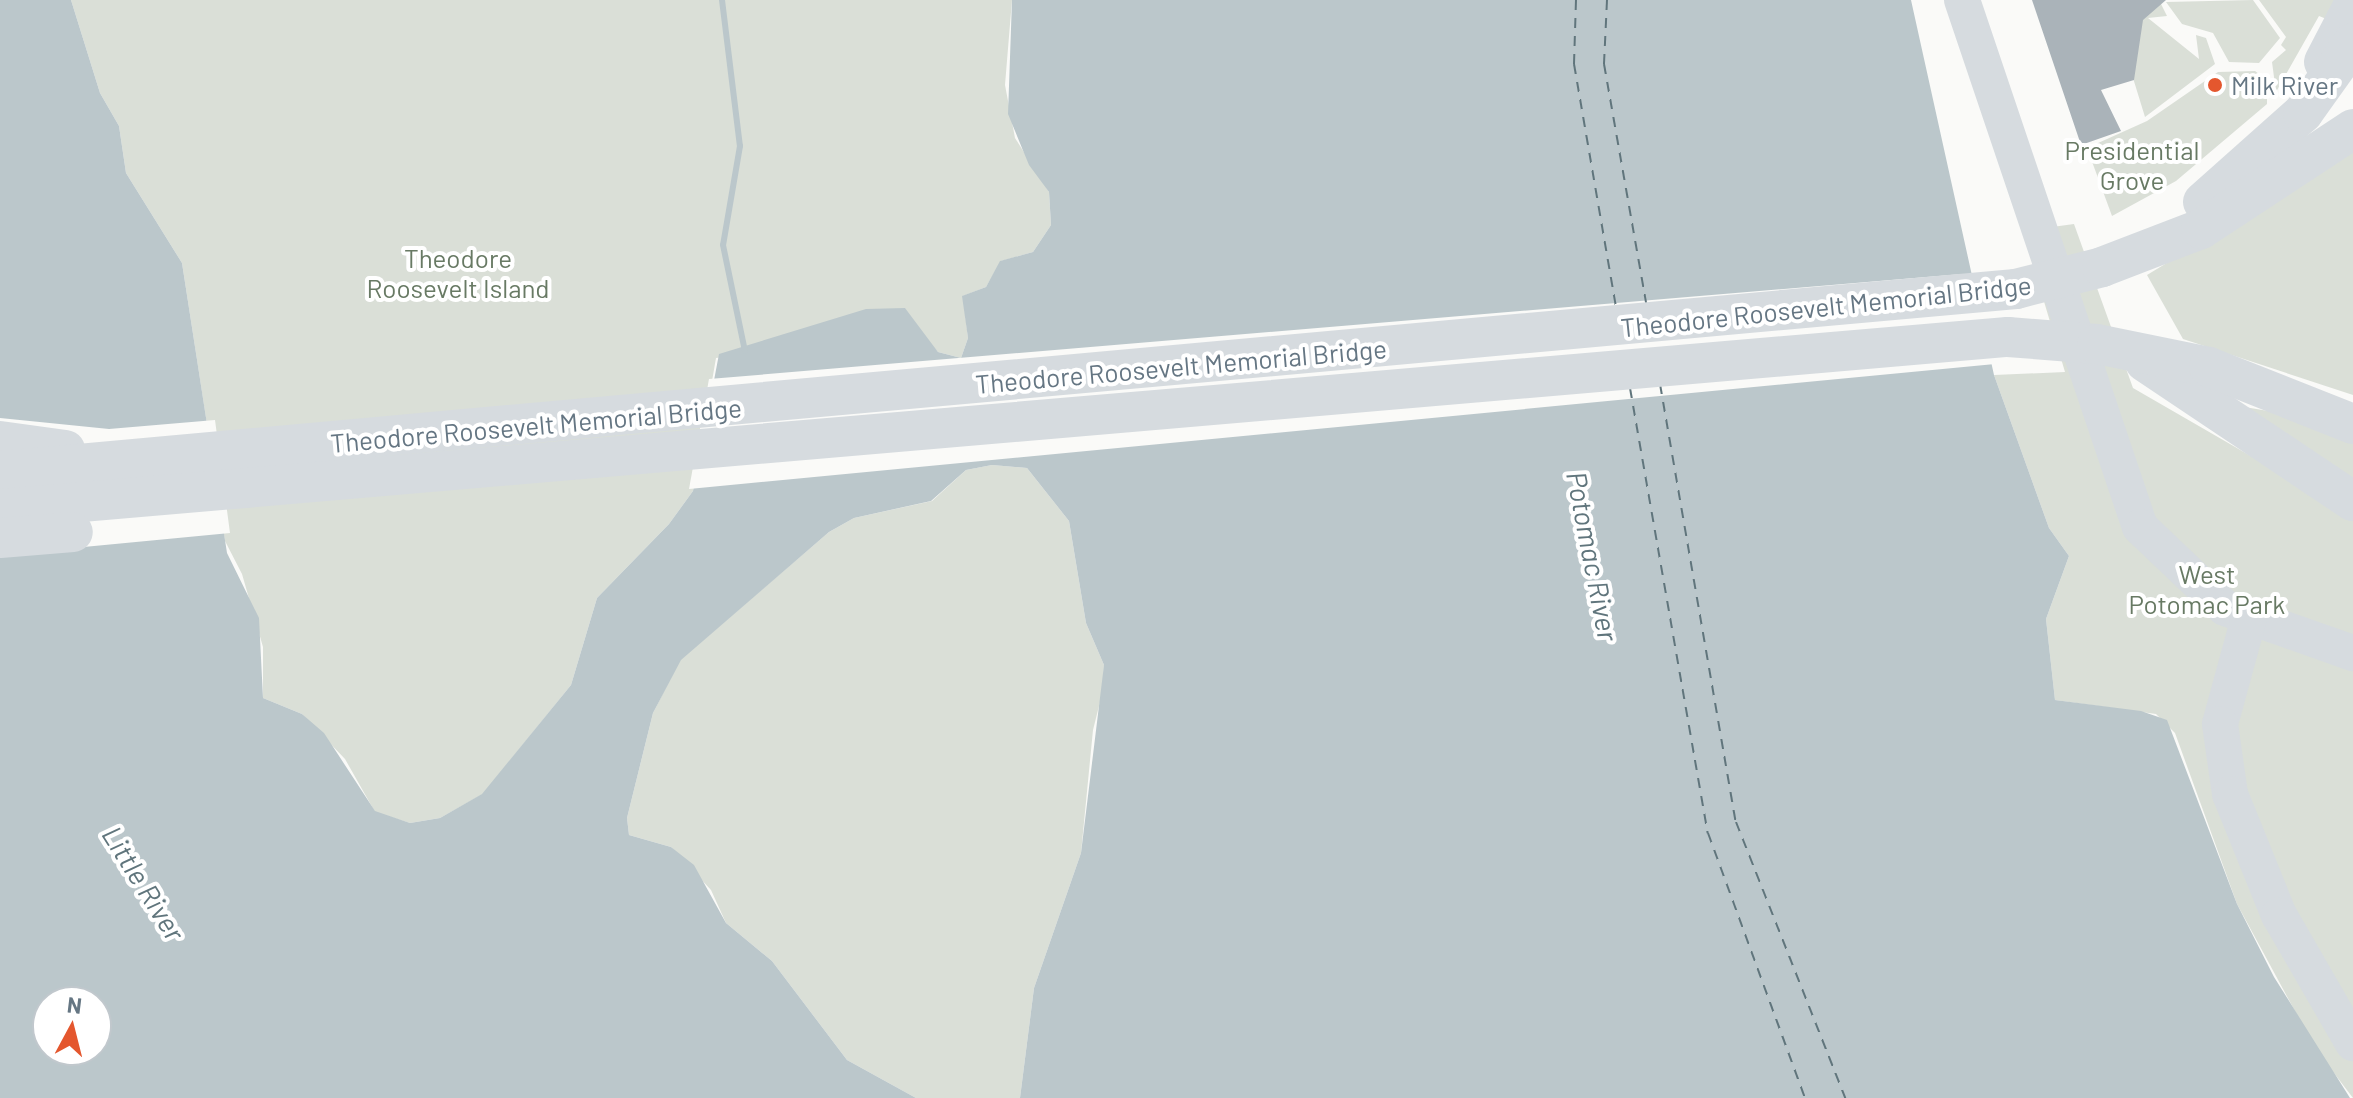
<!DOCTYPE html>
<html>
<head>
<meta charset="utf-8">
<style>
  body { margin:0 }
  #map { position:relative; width:2353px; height:1098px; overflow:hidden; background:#fafaf8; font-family:Barlow,sans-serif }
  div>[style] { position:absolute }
  .green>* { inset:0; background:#dadfd7 }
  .water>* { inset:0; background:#bbc7cb }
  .pier>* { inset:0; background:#fafaf8 }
  .stream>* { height:6px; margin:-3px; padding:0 3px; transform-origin:3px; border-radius:3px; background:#bbc7cb }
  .ferry>* { height:2px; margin-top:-1px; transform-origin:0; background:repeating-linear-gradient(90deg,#60757c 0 10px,transparent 0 18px) }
  .building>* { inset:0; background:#aab3b9 }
  .major>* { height:36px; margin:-18px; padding:0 18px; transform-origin:18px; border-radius:18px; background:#d6dbdf }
  .highway>* { height:40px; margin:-20px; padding:0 20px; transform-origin:20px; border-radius:20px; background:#d6dbdf }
  .dots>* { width:22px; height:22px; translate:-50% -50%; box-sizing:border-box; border:4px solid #fff; border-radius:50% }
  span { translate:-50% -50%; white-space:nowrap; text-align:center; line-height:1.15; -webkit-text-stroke:8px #fff; paint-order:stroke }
  .poi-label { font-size:26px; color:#657683 }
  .left { translate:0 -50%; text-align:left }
  .park-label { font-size:26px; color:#687a64 }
  .street-label { font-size:26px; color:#657683 }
  .water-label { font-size:28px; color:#60757c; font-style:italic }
  .north { position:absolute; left:32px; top:986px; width:80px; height:80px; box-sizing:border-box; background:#fff; border:2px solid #c1c8cd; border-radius:50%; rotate:7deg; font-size:22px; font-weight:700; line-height:32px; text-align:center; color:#657683 }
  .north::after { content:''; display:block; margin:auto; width:28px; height:36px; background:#e4572e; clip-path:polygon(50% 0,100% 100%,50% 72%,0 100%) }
</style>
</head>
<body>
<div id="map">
  <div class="green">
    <div style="clip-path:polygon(71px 0,1012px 0,1005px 85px,1015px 138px,1049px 192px,1051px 225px,1033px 252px,1001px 261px,986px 287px,963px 296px,968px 338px,961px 358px,938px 352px,917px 330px,716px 358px,693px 491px,669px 524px,597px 598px,571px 685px,483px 794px,440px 818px,410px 823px,375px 812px,345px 759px,302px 714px,263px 698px,263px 647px,242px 574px,225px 541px,182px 263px,126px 173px,119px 126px,100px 93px)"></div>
    <div style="clip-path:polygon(2109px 0,2159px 0,2167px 16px,2148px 18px,2199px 59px,2196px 35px,2206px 38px,2215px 64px,2145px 117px)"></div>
    <div style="clip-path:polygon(2253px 0,2280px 38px,2259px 63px,2229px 62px,2213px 33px,2182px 24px,2166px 2px)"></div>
    <div style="clip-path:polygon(2259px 0,2338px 0,2329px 20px,2319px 16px,2276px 92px,2272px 62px,2286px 50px,2281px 45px,2286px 37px)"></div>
    <div style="clip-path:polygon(2255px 71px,2267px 80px,2267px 104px,2176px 181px,2112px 216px,2087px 148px,2147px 121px,2218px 72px)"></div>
    <div style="clip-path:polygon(2353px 150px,2353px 395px,2183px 339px,2147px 275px)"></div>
    <div style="clip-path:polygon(2074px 224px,2133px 388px,2353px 515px,2353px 1098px,2315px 1048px,2237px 904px,2175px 733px,2156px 714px,2055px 700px,2046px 619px,2069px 556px,2049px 528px,1994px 375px,2065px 372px,2023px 231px)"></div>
    <div style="clip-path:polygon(2215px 402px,2280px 413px,2353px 443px,2353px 493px)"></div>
    <div style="clip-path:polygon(992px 465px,1027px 468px,1069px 521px,1086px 623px,1104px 665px,1103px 690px,1093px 730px,1081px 853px,1034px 988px,1020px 1098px,916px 1098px,847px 1060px,772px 961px,726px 923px,711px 890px,671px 847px,629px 835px,627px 818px,653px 713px,680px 660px,829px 532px,854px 518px,932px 501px,966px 470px)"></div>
  </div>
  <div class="water">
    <div style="clip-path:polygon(evenodd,0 0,71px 0,100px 93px,119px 126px,126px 173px,182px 263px,227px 553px,259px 618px,263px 698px,302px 714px,324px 733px,375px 811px,410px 823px,440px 818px,482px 794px,571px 685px,597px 598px,669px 524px,693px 491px,719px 354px,866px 309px,905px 308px,938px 352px,961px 358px,968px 338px,962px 296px,986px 287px,1000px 261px,1033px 252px,1051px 225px,1049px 192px,1029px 165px,1008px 114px,1012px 0,1911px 0,1994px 375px,2049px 528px,2069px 556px,2046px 619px,2055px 700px,2141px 711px,2167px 720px,2237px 904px,2274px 977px,2350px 1098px,1020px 1098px,1034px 988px,1081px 853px,1104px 665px,1086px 623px,1069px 521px,1027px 468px,992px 465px,966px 470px,931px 501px,854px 518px,829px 532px,681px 660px,653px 713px,627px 818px,629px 835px,671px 847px,694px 865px,726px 923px,772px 961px,847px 1060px,916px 1098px,0 1098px,0 0,48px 1002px,96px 1002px,96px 1050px,48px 1050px,48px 1002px)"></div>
  </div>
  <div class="pier">
    <div style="clip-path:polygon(1962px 274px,1973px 274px,1995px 364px,689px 489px,709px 379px)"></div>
    <div style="clip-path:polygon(0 418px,109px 429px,215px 420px,230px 533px,0 555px)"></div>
  </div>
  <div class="stream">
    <div style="left:722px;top:0;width:147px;rotate:83deg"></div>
    <div style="left:740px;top:146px;width:100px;rotate:99.7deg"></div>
    <div style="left:723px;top:245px;width:108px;rotate:78.3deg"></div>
  </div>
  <div class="ferry">
    <div style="left:1576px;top:0;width:64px;rotate:91.8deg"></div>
    <div style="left:1574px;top:64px;width:247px;rotate:80.2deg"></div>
    <div style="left:1607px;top:0;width:64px;rotate:92.7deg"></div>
    <div style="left:1604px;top:64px;width:243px;rotate:80deg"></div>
    <div style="left:1660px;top:384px;width:445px;rotate:80.2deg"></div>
    <div style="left:1736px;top:822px;width:297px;rotate:68.4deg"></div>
    <div style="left:1630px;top:388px;width:452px;rotate:80.1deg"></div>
    <div style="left:1708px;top:833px;width:282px;rotate:69.9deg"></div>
  </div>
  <div class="building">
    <div style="clip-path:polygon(2032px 0,2166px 0,2143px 20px,2134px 80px,2101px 90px,2121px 131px,2081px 145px)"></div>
  </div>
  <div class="major">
    <div style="left:1962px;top:0;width:556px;rotate:71.34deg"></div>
    <div style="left:2140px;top:527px;width:117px;rotate:43.6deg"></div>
    <div style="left:2225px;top:608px;width:136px;rotate:19.4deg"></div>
    <div style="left:2249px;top:618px;width:110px;rotate:105.3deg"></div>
    <div style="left:2220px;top:724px;width:71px;rotate:81.9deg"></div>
    <div style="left:2230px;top:794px;width:131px;rotate:68deg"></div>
    <div style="left:2279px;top:915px;width:148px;rotate:60deg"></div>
  </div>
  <div class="highway">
    <div style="left:2324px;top:62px;width:63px;rotate:-62.6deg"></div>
    <div style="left:2203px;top:202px;width:134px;rotate:-41.7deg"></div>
    <div style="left:2303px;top:113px;width:86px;rotate:-54.5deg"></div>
    <div style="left:2145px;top:362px;width:250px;rotate:33.8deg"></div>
    <div style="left:0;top:441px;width:66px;rotate:7.9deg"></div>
    <div style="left:0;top:471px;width:2024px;rotate:-5.16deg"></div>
    <div style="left:2016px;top:289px;width:89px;rotate:-14.3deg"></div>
    <div style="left:2102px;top:267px;width:106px;rotate:-21deg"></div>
    <div style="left:2201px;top:229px;width:182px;rotate:-33.3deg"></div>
    <div style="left:0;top:509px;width:2015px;rotate:-4.9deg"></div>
    <div style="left:2008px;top:337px;width:89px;rotate:4.5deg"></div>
    <div style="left:2097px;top:344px;width:114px;rotate:11.6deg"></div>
    <div style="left:2209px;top:367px;width:155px;rotate:21.6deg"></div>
    <div style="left:0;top:538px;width:73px;rotate:-4.7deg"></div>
  </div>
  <div class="dots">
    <div style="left:2215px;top:85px;background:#e4572e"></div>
  </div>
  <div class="poi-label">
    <span class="left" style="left:2231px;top:85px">Milk River</span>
  </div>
  <div class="park-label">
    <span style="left:2132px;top:165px">Presidential<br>Grove</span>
    <span style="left:458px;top:273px">Theodore<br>Roosevelt Island</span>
    <span style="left:2207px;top:589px">West<br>Potomac Park</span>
  </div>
  <div class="street-label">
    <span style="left:1826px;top:306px;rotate:-6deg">Theodore Roosevelt Memorial Bridge</span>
    <span style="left:1181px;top:366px;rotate:-5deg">Theodore Roosevelt Memorial Bridge</span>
    <span style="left:536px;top:425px;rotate:-5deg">Theodore Roosevelt Memorial Bridge</span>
  </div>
  <div class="water-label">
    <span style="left:1593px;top:556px;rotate:79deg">Potomac River</span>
    <span style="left:144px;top:883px;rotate:58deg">Little River</span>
  </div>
  <div class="north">N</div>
</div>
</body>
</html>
